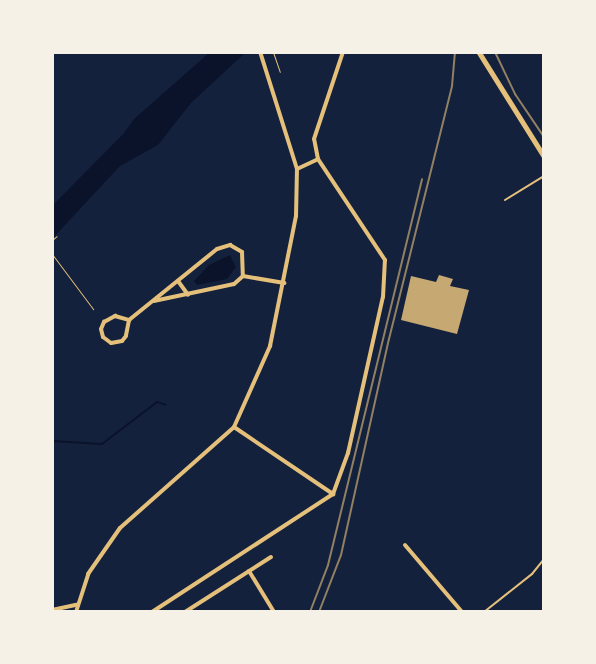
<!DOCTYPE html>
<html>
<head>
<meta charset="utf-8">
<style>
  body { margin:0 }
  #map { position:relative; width:596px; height:664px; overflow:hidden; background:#14213d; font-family:Bitter,serif }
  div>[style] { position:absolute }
  .water>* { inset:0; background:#0b132b }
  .stream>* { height:2px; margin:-1px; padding:0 1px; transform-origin:1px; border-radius:1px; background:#0b132b }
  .building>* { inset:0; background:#c6a872 }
  .path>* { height:1px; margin:-0.5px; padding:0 0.5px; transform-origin:0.5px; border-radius:0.5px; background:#e5c07b }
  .service>* { height:2px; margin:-1px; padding:0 1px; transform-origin:1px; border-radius:1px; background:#e5c07b }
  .minor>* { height:4px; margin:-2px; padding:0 2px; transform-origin:2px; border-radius:2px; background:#e5c07b }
  .tertiary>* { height:4.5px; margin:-2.25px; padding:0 2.25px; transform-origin:2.25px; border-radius:2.25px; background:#e5c07b }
  .rail>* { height:2px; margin:-1px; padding:0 1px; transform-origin:1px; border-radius:1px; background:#918062 }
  span { translate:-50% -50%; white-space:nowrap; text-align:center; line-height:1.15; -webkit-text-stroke:4px #f6f1e7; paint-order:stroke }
  .frame { position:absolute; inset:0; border:54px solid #f6f1e7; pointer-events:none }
</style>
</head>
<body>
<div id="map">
  <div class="water">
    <div style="clip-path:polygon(210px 52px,245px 53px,191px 103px,158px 145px,120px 166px,53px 238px,53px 205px,124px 133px,134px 119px)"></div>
    <div style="clip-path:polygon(230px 255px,236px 267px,227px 279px,197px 285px,194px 281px,209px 265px)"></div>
  </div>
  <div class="stream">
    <div style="left:52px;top:441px;width:50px;rotate:3.4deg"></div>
    <div style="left:102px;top:444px;width:69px;rotate:-37.4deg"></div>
    <div style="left:157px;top:402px;width:9px;rotate:18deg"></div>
  </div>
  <div class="building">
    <div style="clip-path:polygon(439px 275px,453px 279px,450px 286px,469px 290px,457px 334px,401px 320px,411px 276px,436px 282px)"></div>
  </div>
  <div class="path">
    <div style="left:273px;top:52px;width:21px;rotate:71deg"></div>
    <div style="left:52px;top:240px;width:6px;rotate:-39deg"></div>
    <div style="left:52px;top:254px;width:69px;rotate:53.3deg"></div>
  </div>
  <div class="service">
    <div style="left:505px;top:200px;width:46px;rotate:-31.6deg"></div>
    <div style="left:484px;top:612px;width:61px;rotate:-38.4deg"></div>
    <div style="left:532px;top:574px;width:19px;rotate:-51deg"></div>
  </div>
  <div class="minor">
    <div style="left:297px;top:169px;width:23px;rotate:-25deg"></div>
    <div style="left:243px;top:276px;width:42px;rotate:9.7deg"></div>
    <div style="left:178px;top:281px;width:17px;rotate:54deg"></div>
    <div style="left:115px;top:316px;width:15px;rotate:16deg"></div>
    <div style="left:129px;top:320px;width:16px;rotate:101deg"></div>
    <div style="left:126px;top:336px;width:6px;rotate:129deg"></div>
    <div style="left:122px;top:341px;width:11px;rotate:170deg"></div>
    <div style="left:111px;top:343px;width:10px;rotate:-143deg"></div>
    <div style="left:103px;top:337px;width:8px;rotate:-104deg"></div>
    <div style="left:101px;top:329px;width:8px;rotate:-67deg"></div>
    <div style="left:104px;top:322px;width:13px;rotate:-29deg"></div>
    <div style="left:129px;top:320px;width:113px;rotate:-38.9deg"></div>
    <div style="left:217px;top:249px;width:14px;rotate:-17deg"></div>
    <div style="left:230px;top:245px;width:14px;rotate:30deg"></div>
    <div style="left:242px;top:252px;width:24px;rotate:88deg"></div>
    <div style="left:243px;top:276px;width:12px;rotate:138deg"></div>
    <div style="left:234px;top:284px;width:82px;rotate:168deg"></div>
    <div style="left:234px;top:427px;width:120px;rotate:34.1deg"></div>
    <div style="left:405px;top:545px;width:88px;rotate:49.6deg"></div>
    <div style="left:249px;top:571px;width:48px;rotate:58.6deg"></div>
    <div style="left:52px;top:610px;width:25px;rotate:-12deg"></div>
    <div style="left:76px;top:612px;width:40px;rotate:-72deg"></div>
    <div style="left:88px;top:574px;width:56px;rotate:-55.2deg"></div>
    <div style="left:120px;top:528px;width:152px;rotate:-41.5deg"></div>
    <div style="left:234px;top:427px;width:89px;rotate:-66deg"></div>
    <div style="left:270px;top:346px;width:133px;rotate:-78.7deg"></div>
    <div style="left:296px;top:216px;width:47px;rotate:-88.8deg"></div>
    <div style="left:297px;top:169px;width:123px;rotate:-107.5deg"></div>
    <div style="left:152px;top:612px;width:216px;rotate:-33.1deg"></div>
    <div style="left:333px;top:494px;width:44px;rotate:-69.9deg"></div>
    <div style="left:348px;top:453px;width:160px;rotate:-77.4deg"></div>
    <div style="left:383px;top:297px;width:37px;rotate:-87deg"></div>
    <div style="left:385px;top:260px;width:121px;rotate:-123.6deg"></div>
    <div style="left:318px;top:159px;width:20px;rotate:-101deg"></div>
    <div style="left:314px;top:139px;width:92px;rotate:-71.6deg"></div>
    <div style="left:185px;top:612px;width:102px;rotate:-32.6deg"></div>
  </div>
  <div class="tertiary">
    <div style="left:479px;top:52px;width:123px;rotate:58deg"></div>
  </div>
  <div class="rail">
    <div style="left:495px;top:52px;width:47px;rotate:64.5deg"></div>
    <div style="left:515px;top:94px;width:52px;rotate:56deg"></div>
    <div style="left:310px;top:612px;width:50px;rotate:-69deg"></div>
    <div style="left:328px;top:565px;width:397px;rotate:-76.3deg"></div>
    <div style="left:319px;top:612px;width:61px;rotate:-68.9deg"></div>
    <div style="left:341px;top:555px;width:221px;rotate:-77.5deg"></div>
    <div style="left:389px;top:339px;width:261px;rotate:-76deg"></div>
    <div style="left:452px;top:86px;width:34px;rotate:-85deg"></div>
  </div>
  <div class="frame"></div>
</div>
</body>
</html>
